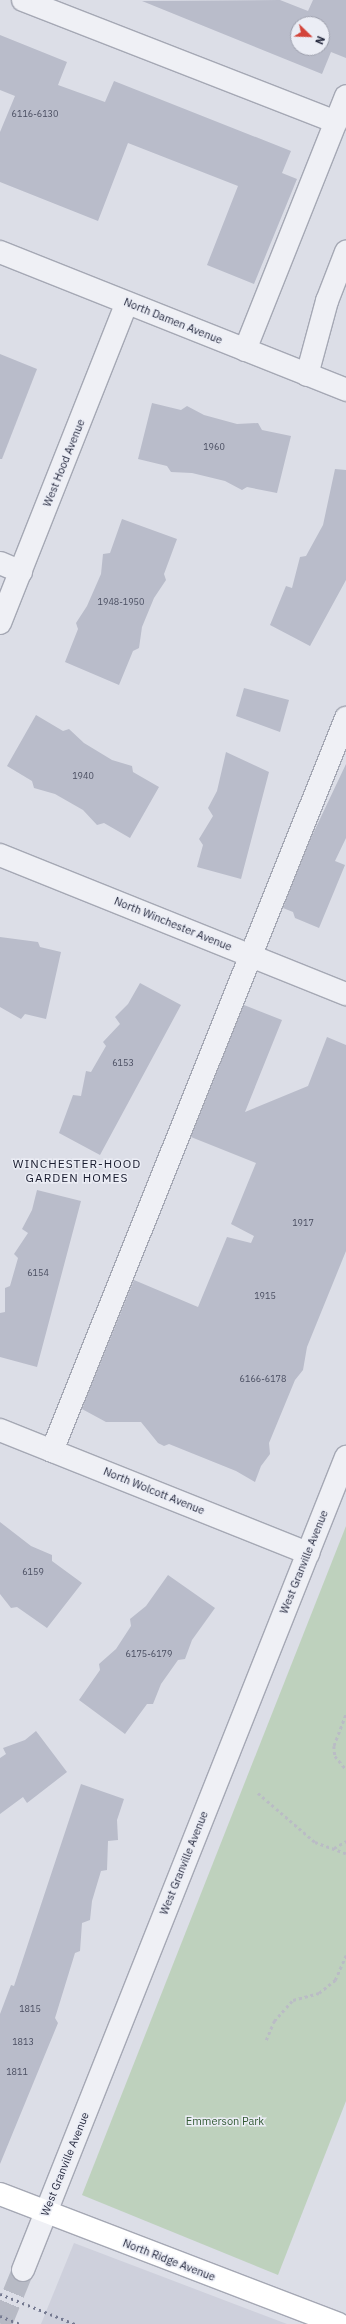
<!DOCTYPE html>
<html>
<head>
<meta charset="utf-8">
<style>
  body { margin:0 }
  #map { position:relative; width:346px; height:2324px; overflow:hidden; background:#dcdee7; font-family:"IBM Plex Sans",sans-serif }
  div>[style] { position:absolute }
  .built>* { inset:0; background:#ced0dc }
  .green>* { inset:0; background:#bed1bd }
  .building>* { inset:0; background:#b9bcca }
  .minor-tunnel>* { height:22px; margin-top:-11px; transform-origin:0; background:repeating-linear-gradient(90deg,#b7bac5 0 22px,transparent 0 33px) }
  .path>* { height:2.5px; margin-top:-1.25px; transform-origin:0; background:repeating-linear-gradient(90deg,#babcc5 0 3px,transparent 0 6px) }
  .roads { filter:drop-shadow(1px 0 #a5a8b4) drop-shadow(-1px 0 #a5a8b4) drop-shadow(0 1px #a5a8b4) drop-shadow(0 -1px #a5a8b4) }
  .minor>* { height:22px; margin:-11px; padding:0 11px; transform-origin:11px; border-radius:11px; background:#eff0f5 }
  .major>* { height:22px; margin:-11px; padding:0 11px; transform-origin:11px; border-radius:11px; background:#fff }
  .rail>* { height:3px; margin-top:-1.5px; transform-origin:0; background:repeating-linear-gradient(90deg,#757a91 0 2px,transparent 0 6px) }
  span { translate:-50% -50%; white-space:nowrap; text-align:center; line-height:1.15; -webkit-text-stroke:3px #ebedf5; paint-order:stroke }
  .number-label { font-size:9px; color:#4a4e61 }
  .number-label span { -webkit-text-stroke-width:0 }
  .street-label { font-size:11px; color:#25293e }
  .park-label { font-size:11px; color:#325a33 }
  .neighbourhood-label { font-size:12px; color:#181b2e; letter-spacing:1px }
  .north { position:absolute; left:290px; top:16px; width:40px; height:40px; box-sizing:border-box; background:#ebedf5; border:1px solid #9c9fac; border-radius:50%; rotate:113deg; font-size:11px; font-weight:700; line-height:16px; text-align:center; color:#25293e }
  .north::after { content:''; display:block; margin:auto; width:14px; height:18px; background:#d3443a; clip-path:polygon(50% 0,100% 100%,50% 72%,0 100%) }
</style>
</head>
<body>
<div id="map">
  <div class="built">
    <div style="clip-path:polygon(74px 2243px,287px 2324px,41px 2324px)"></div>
  </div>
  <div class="green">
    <div style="clip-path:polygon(346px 1526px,346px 2101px,278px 2275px,82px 2195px)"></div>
  </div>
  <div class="building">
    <div style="clip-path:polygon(evenodd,280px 0,308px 11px,313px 0,346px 0,346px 58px,331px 52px,322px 74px,142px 1px,280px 0,298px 24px,322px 24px,322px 48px,298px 48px,298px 24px)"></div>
    <div style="clip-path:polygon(0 35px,67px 62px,58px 85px,105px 102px,114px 81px,291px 151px,282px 173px,297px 179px,254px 284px,207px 265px,238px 186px,128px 143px,98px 221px,0 182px,0 132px,15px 96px,0 90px)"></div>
    <div style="clip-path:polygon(0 354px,37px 369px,2px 459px,0 459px)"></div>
    <div style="clip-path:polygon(152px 403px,181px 410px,187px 406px,204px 415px,237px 424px,258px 423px,262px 430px,291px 436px,277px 493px,247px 487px,242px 490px,225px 481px,192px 473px,171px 472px,167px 466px,138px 459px)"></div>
    <div style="clip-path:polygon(335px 469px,346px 470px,346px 580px,310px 646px,270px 625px,286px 586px,292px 588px,300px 557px,306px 556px,323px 525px)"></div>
    <div style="clip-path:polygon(122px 519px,177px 539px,164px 574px,166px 580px,154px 598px,142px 627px,139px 648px,133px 651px,119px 685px,65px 662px,78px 629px,76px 623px,87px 606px,101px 574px,103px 554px,110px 553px)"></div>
    <div style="clip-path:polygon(244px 688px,289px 700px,280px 732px,236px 716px)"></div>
    <div style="clip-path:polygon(36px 715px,63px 731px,69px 729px,84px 743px,112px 760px,132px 766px,133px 772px,159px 787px,130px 838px,104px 823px,97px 825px,83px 810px,55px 794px,34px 788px,32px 781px,7px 766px)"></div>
    <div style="clip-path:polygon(226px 752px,269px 772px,241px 879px,197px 867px,203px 845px,199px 839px,213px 816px,208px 808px,217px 791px)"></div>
    <div style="clip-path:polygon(346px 764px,346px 838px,335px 861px,345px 865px,319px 928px,295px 918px,293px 912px,283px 908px,311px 838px)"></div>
    <div style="clip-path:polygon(0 937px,38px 942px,40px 947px,61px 952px,46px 1019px,25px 1014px,21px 1019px,0 1007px)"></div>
    <div style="clip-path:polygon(140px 983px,181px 1005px,100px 1155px,59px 1133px,73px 1095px,81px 1096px,86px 1071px,91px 1072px,106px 1046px,103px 1042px,120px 1024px,115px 1017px,128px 1004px)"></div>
    <div style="clip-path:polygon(244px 1005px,282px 1020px,245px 1112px,308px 1086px,327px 1037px,346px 1045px,346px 1251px,307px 1347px,303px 1370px,295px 1380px,269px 1443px,270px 1454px,261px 1466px,255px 1482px,236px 1471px,169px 1444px,164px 1446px,158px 1443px,141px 1422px,106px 1422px,82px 1409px,134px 1280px,198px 1307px,227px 1237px,251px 1243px,254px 1236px,231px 1224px,256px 1163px,191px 1137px)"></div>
    <div style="clip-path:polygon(37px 1190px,81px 1201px,37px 1367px,0 1357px,0 1313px,5px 1312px,5px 1288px,10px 1286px,18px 1258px,14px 1254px,28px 1233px,22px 1229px,32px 1210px)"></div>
    <div style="clip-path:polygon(0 1522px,31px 1546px,52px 1555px,52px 1561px,82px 1583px,47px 1628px,17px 1607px,11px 1608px,0 1594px)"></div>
    <div style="clip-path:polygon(168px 1575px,215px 1608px,192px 1640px,185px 1659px,178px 1660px,161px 1684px,153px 1704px,147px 1704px,125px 1734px,79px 1700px,100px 1670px,99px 1664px,116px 1649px,131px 1626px,130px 1619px,146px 1606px)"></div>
    <div style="clip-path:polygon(36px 1731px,67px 1772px,27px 1803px,23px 1797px,0 1814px,0 1758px,6px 1754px,3px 1748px,25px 1740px)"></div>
    <div style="clip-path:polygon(81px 1784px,124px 1799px,117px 1820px,118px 1840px,108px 1841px,107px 1870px,101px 1871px,92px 1901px,90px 1920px,82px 1923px,80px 1951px,75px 1953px,55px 2018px,58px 2023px,0 2164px,0 2014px,11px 1985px,14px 1986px)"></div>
  </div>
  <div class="minor-tunnel">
    <div style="left:1px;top:2324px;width:58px;rotate:-67.8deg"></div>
  </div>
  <div class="path">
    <div style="left:346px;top:1715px;width:33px;rotate:111deg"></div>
    <div style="left:334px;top:1746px;width:10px;rotate:84deg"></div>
    <div style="left:335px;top:1756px;width:17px;rotate:50deg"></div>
    <div style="left:258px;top:1793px;width:75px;rotate:40.7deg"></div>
    <div style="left:315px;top:1842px;width:33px;rotate:20deg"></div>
    <div style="left:334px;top:1848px;width:14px;rotate:-30deg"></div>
    <div style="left:266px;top:2040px;width:21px;rotate:-67deg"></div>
    <div style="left:274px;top:2021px;width:28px;rotate:-48deg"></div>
    <div style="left:293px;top:2000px;width:27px;rotate:-15deg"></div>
    <div style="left:319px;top:1993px;width:21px;rotate:-39deg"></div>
    <div style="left:335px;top:1980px;width:27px;rotate:-66deg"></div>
  </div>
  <div class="roads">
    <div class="minor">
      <div style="left:23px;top:0;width:336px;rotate:21.3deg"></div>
      <div style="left:0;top:252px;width:373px;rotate:21.7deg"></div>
      <div style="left:245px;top:350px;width:273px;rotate:-68.3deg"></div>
      <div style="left:307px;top:375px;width:77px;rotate:-74.9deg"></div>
      <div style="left:327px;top:301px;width:53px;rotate:-68.8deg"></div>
      <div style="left:0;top:563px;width:23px;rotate:23deg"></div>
      <div style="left:0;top:623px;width:344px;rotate:-68.4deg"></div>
      <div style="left:0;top:855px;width:373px;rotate:21.9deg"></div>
      <div style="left:0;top:1430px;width:332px;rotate:21.8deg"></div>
      <div style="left:52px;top:1451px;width:790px;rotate:-68.14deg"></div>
      <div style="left:23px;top:2270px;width:875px;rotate:-68.33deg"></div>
    </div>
    <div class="major">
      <div style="left:0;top:2194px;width:363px;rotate:21deg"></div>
    </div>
  </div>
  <div class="rail">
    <div style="left:0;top:2294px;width:81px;rotate:21.8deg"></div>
    <div style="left:0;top:2316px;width:22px;rotate:22deg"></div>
  </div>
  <div class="number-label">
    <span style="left:35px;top:114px">6116-6130</span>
    <span style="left:214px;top:447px">1960</span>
    <span style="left:121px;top:602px">1948-1950</span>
    <span style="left:83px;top:776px">1940</span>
    <span style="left:123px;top:1063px">6153</span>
    <span style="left:303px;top:1223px">1917</span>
    <span style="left:38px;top:1273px">6154</span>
    <span style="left:265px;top:1296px">1915</span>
    <span style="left:263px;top:1379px">6166-6178</span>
    <span style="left:33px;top:1572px">6159</span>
    <span style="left:149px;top:1654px">6175-6179</span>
    <span style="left:30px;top:2009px">1815</span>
    <span style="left:23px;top:2042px">1813</span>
    <span style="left:17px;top:2072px">1811</span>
  </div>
  <div class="street-label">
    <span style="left:173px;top:321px;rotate:22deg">North Damen Avenue</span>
    <span style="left:64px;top:463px;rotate:-68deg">West Hood Avenue</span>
    <span style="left:173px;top:924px;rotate:22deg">North Winchester Avenue</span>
    <span style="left:154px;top:1491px;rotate:22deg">North Wolcott Avenue</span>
    <span style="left:304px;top:1562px;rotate:-68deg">West Granville Avenue</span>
    <span style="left:184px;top:1863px;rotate:-68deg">West Granville Avenue</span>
    <span style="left:65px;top:2164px;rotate:-68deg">West Granville Avenue</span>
    <span style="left:169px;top:2260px;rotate:21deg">North Ridge Avenue</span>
  </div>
  <div class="park-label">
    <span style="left:225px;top:2121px">Emmerson Park</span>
  </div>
  <div class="neighbourhood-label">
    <span style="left:77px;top:1171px">WINCHESTER-HOOD<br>GARDEN HOMES</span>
  </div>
  <div class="north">N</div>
</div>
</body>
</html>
